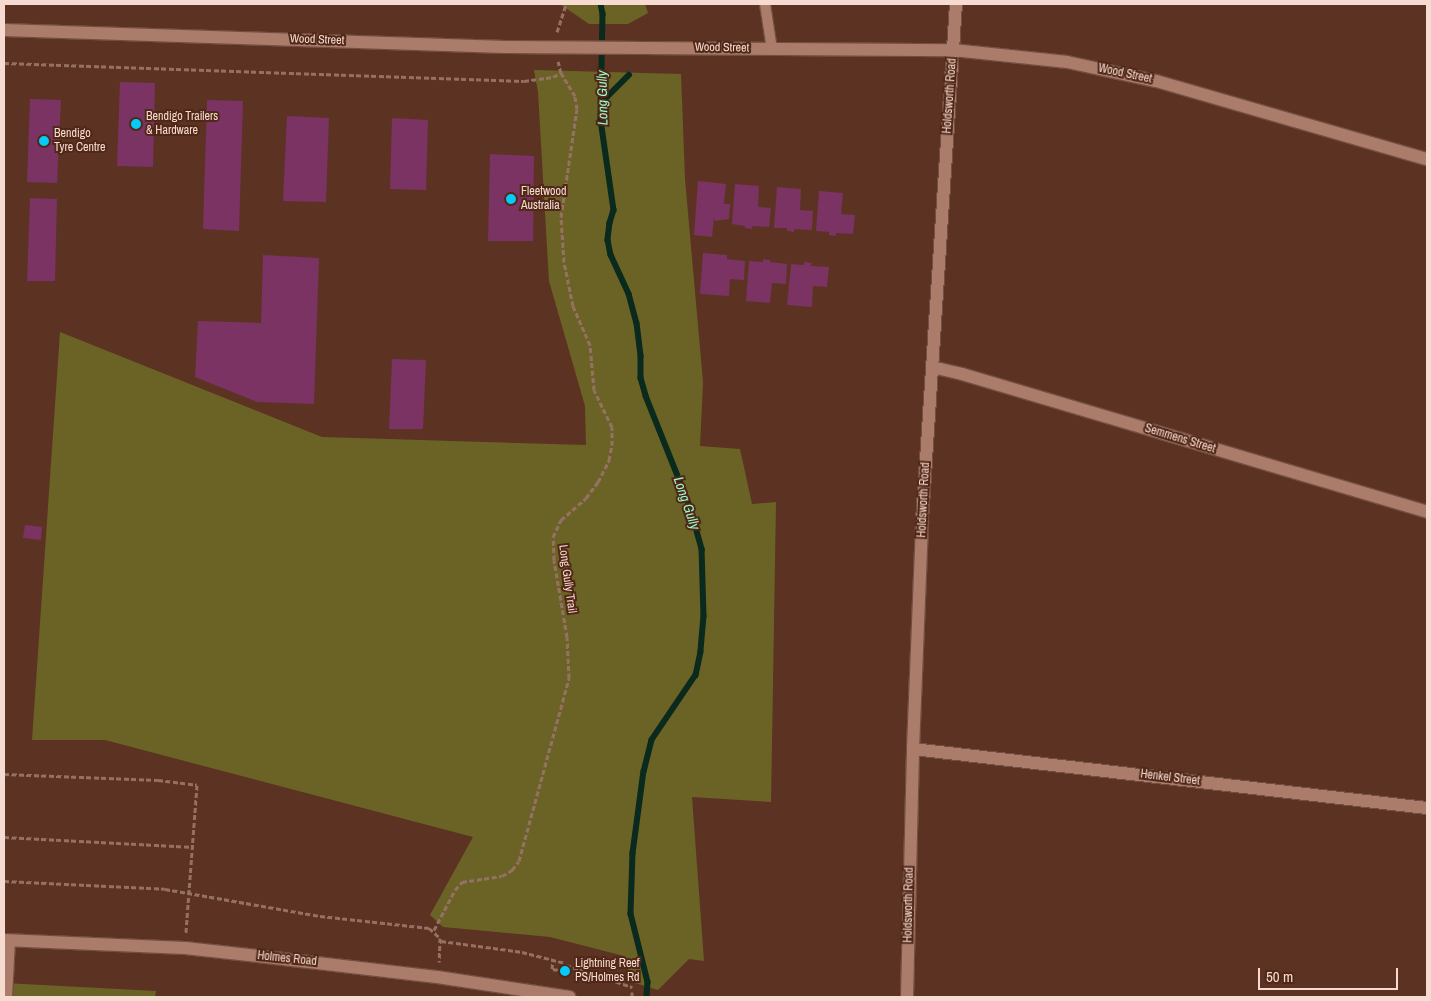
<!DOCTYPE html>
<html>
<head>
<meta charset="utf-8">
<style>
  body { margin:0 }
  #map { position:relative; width:1431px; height:1001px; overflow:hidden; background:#5c3322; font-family:"Archivo Narrow",sans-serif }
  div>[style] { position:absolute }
  .green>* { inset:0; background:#6b6326 }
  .stream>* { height:5.5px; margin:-2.75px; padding:0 2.75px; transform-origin:2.75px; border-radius:2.75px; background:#092a1c }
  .building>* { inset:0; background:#7a3363 }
  .path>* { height:3px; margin-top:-1.5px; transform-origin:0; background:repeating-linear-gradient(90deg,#957163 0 5px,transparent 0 7.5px) }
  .roads { filter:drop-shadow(1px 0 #734f41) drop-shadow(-1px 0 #734f41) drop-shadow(0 1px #734f41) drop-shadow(0 -1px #734f41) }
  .service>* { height:10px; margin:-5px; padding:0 5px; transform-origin:5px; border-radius:5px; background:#ac7c6a }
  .minor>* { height:12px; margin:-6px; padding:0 6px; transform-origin:6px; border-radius:6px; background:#ac7c6a }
  .tertiary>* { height:12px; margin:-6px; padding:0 6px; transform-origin:6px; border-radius:6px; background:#ac7c6a }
  .secondary>* { height:12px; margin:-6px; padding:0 6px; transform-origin:6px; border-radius:6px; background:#ac7c6a }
  .dots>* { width:14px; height:14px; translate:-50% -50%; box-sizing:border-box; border:2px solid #512818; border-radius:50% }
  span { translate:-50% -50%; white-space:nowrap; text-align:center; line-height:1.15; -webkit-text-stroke:4px #512818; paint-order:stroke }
  .street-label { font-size:12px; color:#f6dbd0 }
  .poi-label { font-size:12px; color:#f6dbd0 }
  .left { translate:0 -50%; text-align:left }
  .water-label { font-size:14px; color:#98fdcd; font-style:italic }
  .frame { position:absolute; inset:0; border:5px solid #f6dbd0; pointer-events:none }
  .scale { position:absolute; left:1258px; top:968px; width:140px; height:22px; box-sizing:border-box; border:2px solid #f6dbd0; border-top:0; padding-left:6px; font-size:15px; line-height:18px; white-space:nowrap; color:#f6dbd0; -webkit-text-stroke:4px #512818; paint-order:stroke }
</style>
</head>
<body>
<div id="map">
  <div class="green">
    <div style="clip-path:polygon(560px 4px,645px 4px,648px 13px,628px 24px,589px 24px)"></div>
    <div style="clip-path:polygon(534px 70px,681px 74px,685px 179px,703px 382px,700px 446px,740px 449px,752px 504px,776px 502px,771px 802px,692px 797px,704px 961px,689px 959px,658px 990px,632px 982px,624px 956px,550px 937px,443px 927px,430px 915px,473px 837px,105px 740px,32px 740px,60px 332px,322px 437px,586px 445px,585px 406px,549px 281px,538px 92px)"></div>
    <div style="clip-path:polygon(4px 983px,156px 991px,155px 997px,4px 997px)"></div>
  </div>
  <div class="stream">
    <div style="left:601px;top:4px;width:10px;rotate:79deg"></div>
    <div style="left:603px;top:14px;width:106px;rotate:91.1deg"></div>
    <div style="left:601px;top:120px;width:91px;rotate:81.8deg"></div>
    <div style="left:614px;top:210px;width:14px;rotate:107deg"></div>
    <div style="left:610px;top:223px;width:17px;rotate:97deg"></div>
    <div style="left:608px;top:240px;width:15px;rotate:79deg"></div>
    <div style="left:611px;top:255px;width:43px;rotate:65.2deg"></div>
    <div style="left:629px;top:294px;width:30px;rotate:75deg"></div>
    <div style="left:637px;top:323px;width:33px;rotate:83deg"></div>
    <div style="left:641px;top:356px;width:22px;rotate:90deg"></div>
    <div style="left:641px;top:378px;width:19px;rotate:74deg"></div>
    <div style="left:646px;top:396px;width:118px;rotate:68.2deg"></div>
    <div style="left:690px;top:506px;width:45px;rotate:74.4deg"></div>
    <div style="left:702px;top:549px;width:67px;rotate:88.3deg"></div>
    <div style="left:704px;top:616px;width:36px;rotate:95deg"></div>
    <div style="left:701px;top:652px;width:24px;rotate:102deg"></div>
    <div style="left:696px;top:675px;width:78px;rotate:124.1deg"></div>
    <div style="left:652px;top:740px;width:32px;rotate:104deg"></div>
    <div style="left:644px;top:771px;width:83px;rotate:97.6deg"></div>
    <div style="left:633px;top:853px;width:61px;rotate:91.9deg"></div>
    <div style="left:631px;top:914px;width:70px;rotate:76deg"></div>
    <div style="left:648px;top:982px;width:15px;rotate:94deg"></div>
    <div style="left:602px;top:102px;width:38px;rotate:-45deg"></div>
  </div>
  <div class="building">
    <div style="clip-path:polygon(120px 82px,155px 83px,153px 167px,117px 166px)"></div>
    <div style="clip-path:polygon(30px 99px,61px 100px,57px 183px,27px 182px)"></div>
    <div style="clip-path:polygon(207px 100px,243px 101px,239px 231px,203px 229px)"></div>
    <div style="clip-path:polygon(287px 116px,329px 118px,326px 202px,283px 201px)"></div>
    <div style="clip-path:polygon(392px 118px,428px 120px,426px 190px,390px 189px)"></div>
    <div style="clip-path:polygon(490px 154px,534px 156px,533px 241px,488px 241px)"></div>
    <div style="clip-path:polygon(698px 181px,726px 184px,724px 204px,730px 204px,729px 219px,715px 221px,714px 218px,712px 237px,694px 235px)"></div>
    <div style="clip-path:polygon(735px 184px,759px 186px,758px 207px,771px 208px,769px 227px,752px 226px,752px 229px,745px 228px,745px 226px,732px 224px)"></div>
    <div style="clip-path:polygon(777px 187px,801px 189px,800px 210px,813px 211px,812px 230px,794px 229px,794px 232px,787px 231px,787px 228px,774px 228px)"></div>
    <div style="clip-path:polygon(819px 191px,843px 193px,841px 214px,855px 215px,853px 234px,836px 233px,836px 236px,829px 235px,829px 232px,816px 231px)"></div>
    <div style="clip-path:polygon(30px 198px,57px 199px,55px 281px,27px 281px)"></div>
    <div style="clip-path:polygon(703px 253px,727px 255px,727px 259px,745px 261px,744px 280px,730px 279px,729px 296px,700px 294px)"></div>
    <div style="clip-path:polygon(263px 255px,319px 258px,314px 404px,257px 402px,195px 377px,198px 321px,261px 323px)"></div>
    <div style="clip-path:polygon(763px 259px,770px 260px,770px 262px,787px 264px,786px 284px,772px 283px,770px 303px,746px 301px,749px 261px,763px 262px)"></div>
    <div style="clip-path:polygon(804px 262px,812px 263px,811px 266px,829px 267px,827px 287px,813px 286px,812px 307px,787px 305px,791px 264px,804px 265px)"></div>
    <div style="clip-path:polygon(392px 359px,426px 360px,423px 429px,389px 429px)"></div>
    <div style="clip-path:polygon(25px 525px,42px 527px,41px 540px,23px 538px)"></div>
  </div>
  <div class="path">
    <div style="left:557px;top:32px;width:29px;rotate:-72deg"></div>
    <div style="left:4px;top:63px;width:520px;rotate:1.98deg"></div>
    <div style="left:524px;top:81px;width:29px;rotate:-8deg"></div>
    <div style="left:553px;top:77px;width:9px;rotate:-27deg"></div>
    <div style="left:4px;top:774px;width:154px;rotate:2.2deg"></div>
    <div style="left:158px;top:780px;width:39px;rotate:7deg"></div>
    <div style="left:197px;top:785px;width:148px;rotate:94.3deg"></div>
    <div style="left:4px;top:837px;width:190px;rotate:3deg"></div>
    <div style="left:4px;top:881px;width:161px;rotate:2.8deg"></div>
    <div style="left:165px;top:889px;width:157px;rotate:9.9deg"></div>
    <div style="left:320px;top:916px;width:110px;rotate:6.3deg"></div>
    <div style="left:429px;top:928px;width:15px;rotate:42deg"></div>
    <div style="left:440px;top:938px;width:24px;rotate:92deg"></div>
    <div style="left:434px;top:930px;width:45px;rotate:-62.3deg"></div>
    <div style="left:455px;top:890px;width:11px;rotate:-49deg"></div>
    <div style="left:462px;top:882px;width:40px;rotate:-8.5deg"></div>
    <div style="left:502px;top:876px;width:12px;rotate:-31deg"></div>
    <div style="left:512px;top:870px;width:11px;rotate:-52deg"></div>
    <div style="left:519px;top:861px;width:190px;rotate:-74.7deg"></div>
    <div style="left:569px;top:678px;width:41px;rotate:-92.8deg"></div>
    <div style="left:567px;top:637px;width:78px;rotate:-99.6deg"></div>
    <div style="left:554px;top:560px;width:23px;rotate:-92deg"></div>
    <div style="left:553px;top:537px;width:19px;rotate:-65deg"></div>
    <div style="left:561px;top:520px;width:33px;rotate:-41deg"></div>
    <div style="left:586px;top:498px;width:20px;rotate:-53deg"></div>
    <div style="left:598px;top:482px;width:25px;rotate:-63deg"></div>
    <div style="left:609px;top:460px;width:15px;rotate:-79deg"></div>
    <div style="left:612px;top:445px;width:18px;rotate:-90deg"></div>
    <div style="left:612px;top:427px;width:41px;rotate:-115.9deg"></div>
    <div style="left:594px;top:390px;width:45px;rotate:-95.1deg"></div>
    <div style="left:590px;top:345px;width:43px;rotate:-113.6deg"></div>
    <div style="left:573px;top:306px;width:45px;rotate:-101.6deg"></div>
    <div style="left:564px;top:262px;width:45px;rotate:-93.8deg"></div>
    <div style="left:561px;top:217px;width:109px;rotate:-81.6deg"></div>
    <div style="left:577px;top:109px;width:13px;rotate:-99deg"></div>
    <div style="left:575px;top:96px;width:27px;rotate:-121deg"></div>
    <div style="left:561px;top:73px;width:12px;rotate:-104deg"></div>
    <div style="left:441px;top:941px;width:82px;rotate:7.7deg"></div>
    <div style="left:522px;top:952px;width:44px;rotate:14.3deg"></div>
    <div style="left:565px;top:963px;width:8px;rotate:90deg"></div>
    <div style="left:565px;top:971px;width:13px;rotate:-171deg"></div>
    <div style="left:552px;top:969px;width:9px;rotate:-84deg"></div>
    <div style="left:566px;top:965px;width:70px;rotate:18.4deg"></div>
    <div style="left:632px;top:997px;width:5px;rotate:-90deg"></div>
  </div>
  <div class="roads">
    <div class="service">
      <div style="left:765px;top:4px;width:46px;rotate:81.2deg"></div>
      <div style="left:7px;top:997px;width:57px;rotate:-87deg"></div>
    </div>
    <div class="minor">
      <div style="left:953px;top:50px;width:115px;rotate:6deg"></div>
      <div style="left:1067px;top:62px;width:91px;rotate:12.1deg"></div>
      <div style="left:1156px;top:81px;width:282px;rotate:16.1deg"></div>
      <div style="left:932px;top:367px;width:31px;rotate:13deg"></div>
      <div style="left:962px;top:374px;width:485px;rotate:16.5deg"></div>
      <div style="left:913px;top:749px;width:517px;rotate:6.55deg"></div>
    </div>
    <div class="tertiary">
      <div style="left:4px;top:30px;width:501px;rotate:1.94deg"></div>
      <div style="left:505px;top:47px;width:448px;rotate:0.4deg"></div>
    </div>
    <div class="secondary">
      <div style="left:4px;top:940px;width:181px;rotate:2.5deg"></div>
      <div style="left:185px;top:948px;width:64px;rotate:6.2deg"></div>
      <div style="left:249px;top:955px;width:189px;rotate:6.7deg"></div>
      <div style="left:437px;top:977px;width:134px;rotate:8.6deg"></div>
      <div style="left:907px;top:997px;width:248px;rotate:-88.6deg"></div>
      <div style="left:913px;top:749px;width:228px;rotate:-87.7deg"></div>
      <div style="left:922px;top:521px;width:518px;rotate:-86.24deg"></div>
    </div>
  </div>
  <div class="dots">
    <div style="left:136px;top:124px;background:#04cbf9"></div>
    <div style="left:44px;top:141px;background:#04cbf9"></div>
    <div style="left:511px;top:199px;background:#04cbf9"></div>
    <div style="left:565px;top:971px;background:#04cbf9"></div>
  </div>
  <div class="street-label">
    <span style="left:317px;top:40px;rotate:2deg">Wood Street</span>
    <span style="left:722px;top:48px;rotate:1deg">Wood Street</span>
    <span style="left:1125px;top:74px;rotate:12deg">Wood Street</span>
    <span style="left:950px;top:96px;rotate:-86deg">Holdsworth Road</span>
    <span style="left:1180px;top:439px;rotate:17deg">Semmens Street</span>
    <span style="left:924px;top:500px;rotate:-87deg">Holdsworth Road</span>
    <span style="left:567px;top:579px;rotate:82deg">Long Gully Trail</span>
    <span style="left:1170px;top:778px;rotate:7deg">Henkel Street</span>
    <span style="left:909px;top:905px;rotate:-89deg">Holdsworth Road</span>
    <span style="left:287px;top:959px;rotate:6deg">Holmes Road</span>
  </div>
  <div class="poi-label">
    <span class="left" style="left:146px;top:124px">Bendigo Trailers<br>&amp; Hardware</span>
    <span class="left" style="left:54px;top:141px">Bendigo<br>Tyre Centre</span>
    <span class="left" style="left:521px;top:199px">Fleetwood<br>Australia</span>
    <span class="left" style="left:575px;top:971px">Lightning Reef<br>PS/Holmes Rd</span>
  </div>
  <div class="water-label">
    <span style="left:602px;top:98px;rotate:-91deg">Long Gully</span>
    <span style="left:687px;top:503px;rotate:71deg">Long Gully</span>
  </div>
  <div class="frame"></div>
  <div class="scale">50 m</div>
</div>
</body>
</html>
